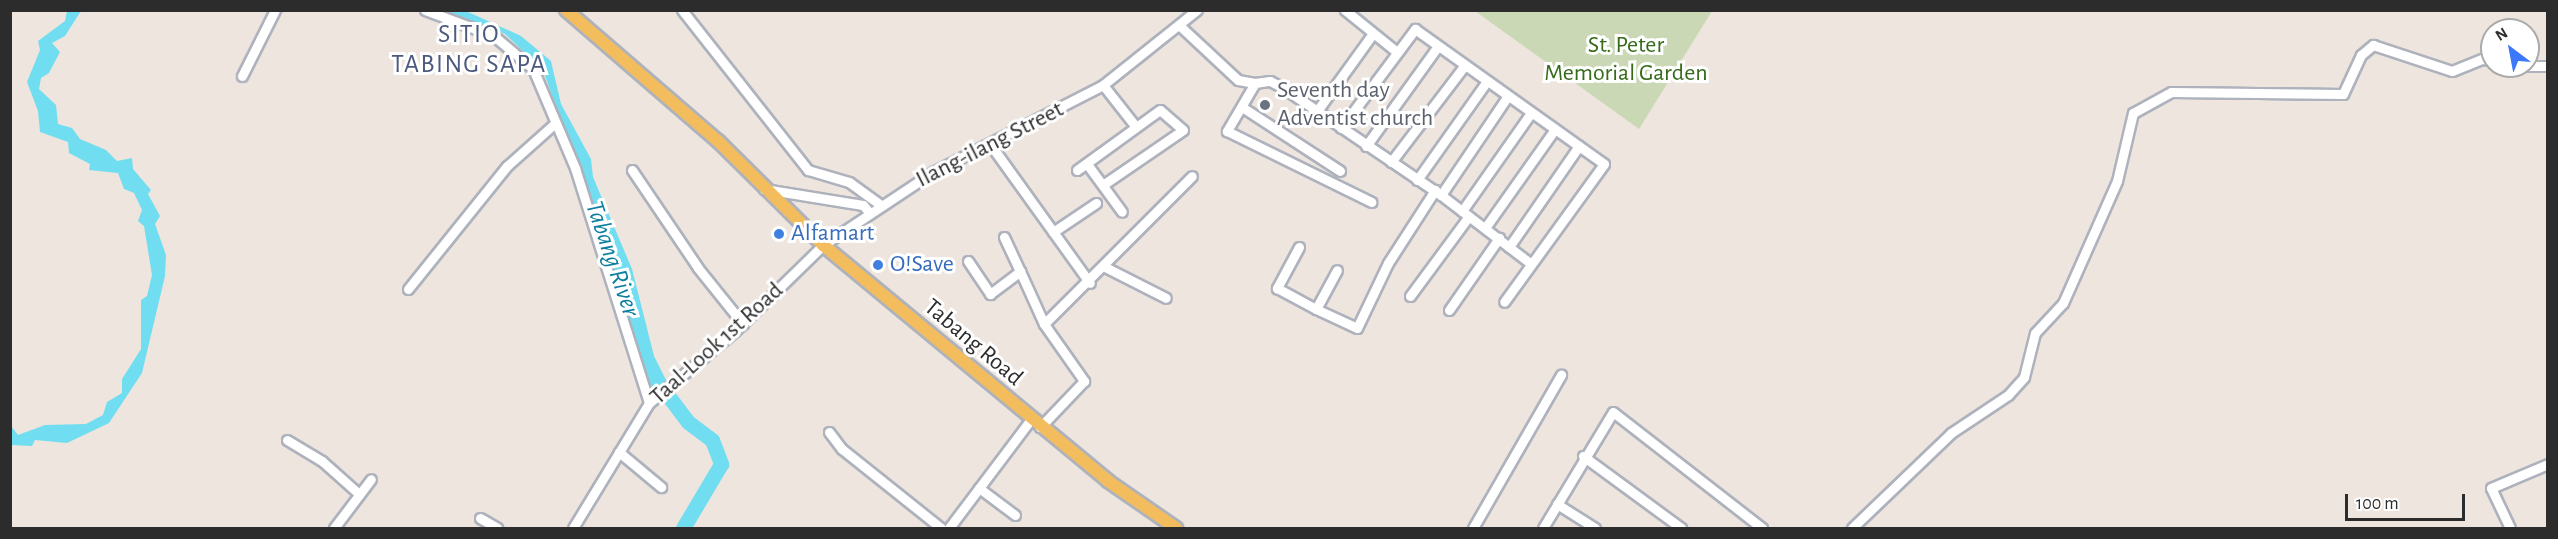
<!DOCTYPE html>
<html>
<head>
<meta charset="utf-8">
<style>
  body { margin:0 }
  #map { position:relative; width:2558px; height:539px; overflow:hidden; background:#ede5de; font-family:"Alegreya Sans",sans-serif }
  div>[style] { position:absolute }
  .cemetery>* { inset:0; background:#cad8b5 }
  .water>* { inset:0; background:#70def0 }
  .river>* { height:15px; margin:-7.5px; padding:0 7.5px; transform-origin:7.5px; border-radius:7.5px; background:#70def0 }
  .roads { filter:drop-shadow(2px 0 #aeb2bc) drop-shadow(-2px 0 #aeb2bc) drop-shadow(0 2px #aeb2bc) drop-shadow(0 -2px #aeb2bc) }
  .minor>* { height:9px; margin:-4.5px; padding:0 4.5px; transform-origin:4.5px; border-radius:4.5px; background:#fff }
  .major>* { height:12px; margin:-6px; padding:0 6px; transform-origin:6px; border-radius:6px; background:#f3bd5d }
  .dots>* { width:16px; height:16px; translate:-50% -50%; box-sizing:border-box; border:3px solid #fff; border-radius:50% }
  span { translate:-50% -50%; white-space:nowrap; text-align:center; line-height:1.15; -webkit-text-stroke:6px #fff; paint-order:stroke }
  .park-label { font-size:24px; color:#356b19 }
  .worship-label { font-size:24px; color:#5b616d }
  .left { translate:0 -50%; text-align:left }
  .street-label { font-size:24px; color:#2c2c2c }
  .shop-label { font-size:24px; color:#366cbe }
  .neighbourhood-label { font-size:26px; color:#4b5a7d; letter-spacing:1.5px }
  .water-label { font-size:26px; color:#0c7f9f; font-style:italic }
  .frame { position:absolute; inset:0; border:12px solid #2c2c2c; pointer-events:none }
  .north { position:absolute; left:2480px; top:18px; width:60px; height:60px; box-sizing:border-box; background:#fff; border:2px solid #ababab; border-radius:50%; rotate:328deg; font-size:16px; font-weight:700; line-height:24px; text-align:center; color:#2c2c2c }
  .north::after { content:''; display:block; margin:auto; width:21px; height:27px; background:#3c78fc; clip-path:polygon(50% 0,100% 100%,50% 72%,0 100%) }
  .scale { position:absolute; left:2345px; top:494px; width:120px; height:27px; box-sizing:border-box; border:3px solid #2c2c2c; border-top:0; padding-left:8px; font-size:18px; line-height:21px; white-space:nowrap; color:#2c2c2c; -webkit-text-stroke:4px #fff; paint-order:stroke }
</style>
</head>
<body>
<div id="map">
  <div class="cemetery">
    <div style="clip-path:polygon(1712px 11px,1639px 129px,1475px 11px,1712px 10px)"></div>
  </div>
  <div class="water">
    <div style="clip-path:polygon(67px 11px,81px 11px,65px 36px,52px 43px,60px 52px,49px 73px,41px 78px,39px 89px,56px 105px,58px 124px,72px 128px,80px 139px,106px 150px,117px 161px,132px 158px,133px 169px,151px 190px,148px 194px,160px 216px,155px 224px,166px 255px,165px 276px,142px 373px,109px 423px,67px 443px,35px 440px,32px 446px,11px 445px,11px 426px,18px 435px,45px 425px,86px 424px,103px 415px,107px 402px,122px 393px,122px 379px,141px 349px,141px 300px,147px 296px,152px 275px,144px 226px,138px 221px,142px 210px,134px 193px,124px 189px,118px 173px,89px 170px,90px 164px,69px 153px,68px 142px,40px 132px,38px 111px,27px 82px,40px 50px,38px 41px,65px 21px)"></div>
    <div style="clip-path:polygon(446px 11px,466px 11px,521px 36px,551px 61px,561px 104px,591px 159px,593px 177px,632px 269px,654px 356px,667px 382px,655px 390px,641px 367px,627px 307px,543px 70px,505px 34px)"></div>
  </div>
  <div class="river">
    <div style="left:654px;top:377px;width:56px;rotate:52.9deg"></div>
    <div style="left:688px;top:422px;width:30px;rotate:37deg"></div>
    <div style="left:712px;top:440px;width:26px;rotate:69deg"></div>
    <div style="left:721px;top:464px;width:74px;rotate:120.7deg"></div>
  </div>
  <div class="roads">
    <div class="minor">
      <div style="left:425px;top:10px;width:74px;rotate:20.6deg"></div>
      <div style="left:494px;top:36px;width:51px;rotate:40.2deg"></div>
      <div style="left:533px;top:69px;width:108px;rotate:67deg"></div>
      <div style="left:575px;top:168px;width:246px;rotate:72.5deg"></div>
      <div style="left:682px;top:10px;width:204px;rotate:51.8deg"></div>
      <div style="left:808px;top:170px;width:43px;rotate:16.3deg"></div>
      <div style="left:849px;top:182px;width:37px;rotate:36deg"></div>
      <div style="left:1345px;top:10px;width:67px;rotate:38.9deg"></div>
      <div style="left:1180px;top:26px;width:79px;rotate:43deg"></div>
      <div style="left:1238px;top:80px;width:17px;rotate:10deg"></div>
      <div style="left:1255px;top:83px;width:56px;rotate:120.3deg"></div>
      <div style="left:1227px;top:131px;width:161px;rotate:26.2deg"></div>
      <div style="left:2507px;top:66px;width:41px"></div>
      <div style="left:242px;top:76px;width:74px;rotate:-63.4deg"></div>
      <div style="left:1255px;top:83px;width:15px;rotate:-8deg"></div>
      <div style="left:1270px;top:81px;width:13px;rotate:27deg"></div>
      <div style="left:1282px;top:87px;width:192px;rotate:34.2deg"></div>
      <div style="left:1441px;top:195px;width:112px;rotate:37.4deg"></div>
      <div style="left:1103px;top:85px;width:53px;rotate:51.8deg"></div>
      <div style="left:1242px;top:107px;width:117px;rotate:33.1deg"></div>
      <div style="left:1317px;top:111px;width:92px;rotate:-54.2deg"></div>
      <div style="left:1341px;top:128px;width:124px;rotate:-53.2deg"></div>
      <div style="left:1415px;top:29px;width:232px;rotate:35.5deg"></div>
      <div style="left:1604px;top:164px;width:170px;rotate:125.9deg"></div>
      <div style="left:990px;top:144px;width:171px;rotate:54.3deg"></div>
      <div style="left:1366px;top:146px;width:123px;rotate:-54.2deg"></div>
      <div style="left:1391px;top:162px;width:122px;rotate:-52.7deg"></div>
      <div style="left:1087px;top:164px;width:59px;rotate:53.9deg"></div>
      <div style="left:632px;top:170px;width:118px;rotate:56deg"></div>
      <div style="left:698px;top:268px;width:72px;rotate:51.2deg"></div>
      <div style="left:1077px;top:170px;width:102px;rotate:-35.9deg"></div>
      <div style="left:1160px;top:110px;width:30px;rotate:41deg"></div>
      <div style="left:1183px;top:130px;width:96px;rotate:145.6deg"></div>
      <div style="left:1417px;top:180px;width:121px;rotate:-54.7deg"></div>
      <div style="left:764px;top:189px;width:100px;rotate:9.2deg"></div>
      <div style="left:863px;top:205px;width:8px;rotate:50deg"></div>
      <div style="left:1441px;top:195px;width:118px;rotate:-56deg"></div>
      <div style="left:1462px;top:211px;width:120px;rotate:-54.9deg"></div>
      <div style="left:1485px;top:228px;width:121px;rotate:-54.7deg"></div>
      <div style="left:1053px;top:232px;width:52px;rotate:-34deg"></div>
      <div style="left:1004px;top:237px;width:38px;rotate:65deg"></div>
      <div style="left:1299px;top:247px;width:47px;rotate:118.2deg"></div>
      <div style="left:1277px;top:288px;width:44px;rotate:28.3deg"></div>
      <div style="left:1316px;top:309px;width:44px;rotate:-61.7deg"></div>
      <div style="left:1509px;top:247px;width:123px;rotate:-55.3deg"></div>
      <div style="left:968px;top:261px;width:40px;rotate:56deg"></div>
      <div style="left:990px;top:294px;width:38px;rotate:-37deg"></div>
      <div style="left:1020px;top:271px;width:58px;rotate:65.6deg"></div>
      <div style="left:1044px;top:324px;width:70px;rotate:54.9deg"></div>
      <div style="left:1084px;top:381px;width:64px;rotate:133.7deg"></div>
      <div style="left:1105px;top:267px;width:68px;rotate:26.9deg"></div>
      <div style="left:408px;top:289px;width:158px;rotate:-51.2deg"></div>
      <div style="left:507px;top:166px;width:62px;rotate:-41.7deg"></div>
      <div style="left:1410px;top:296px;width:99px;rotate:-53.6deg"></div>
      <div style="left:1316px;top:309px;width:45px;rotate:24.9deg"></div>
      <div style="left:1357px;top:328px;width:72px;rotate:-64.5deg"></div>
      <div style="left:1388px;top:263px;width:87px;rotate:-57.2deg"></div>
      <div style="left:1449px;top:310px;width:88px;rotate:-55.2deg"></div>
      <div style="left:1044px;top:324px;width:209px;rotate:-45deg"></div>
      <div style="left:829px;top:432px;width:21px;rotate:53deg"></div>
      <div style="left:842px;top:449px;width:127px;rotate:38.6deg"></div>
      <div style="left:287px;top:440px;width:41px;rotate:31deg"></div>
      <div style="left:322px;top:461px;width:50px;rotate:41.7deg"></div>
      <div style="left:619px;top:452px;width:55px;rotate:39.8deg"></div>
      <div style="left:1583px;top:456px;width:122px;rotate:36.3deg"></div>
      <div style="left:979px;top:488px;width:45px;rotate:36.9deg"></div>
      <div style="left:1557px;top:504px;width:45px;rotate:32.3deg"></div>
      <div style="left:480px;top:518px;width:20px;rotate:30deg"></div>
      <div style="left:334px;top:528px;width:61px;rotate:-52.9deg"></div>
      <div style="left:573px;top:528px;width:146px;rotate:-58.7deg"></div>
      <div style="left:649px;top:403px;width:112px;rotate:-39.9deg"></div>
      <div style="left:735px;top:331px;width:123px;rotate:-44.3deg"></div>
      <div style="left:823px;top:245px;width:132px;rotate:-33.6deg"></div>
      <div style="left:933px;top:172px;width:191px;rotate:-27.1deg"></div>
      <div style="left:1103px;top:85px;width:120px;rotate:-38.6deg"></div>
      <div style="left:949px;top:528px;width:136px;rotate:-53deg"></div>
      <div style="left:1473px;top:528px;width:177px;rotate:-60.1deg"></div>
      <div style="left:1543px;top:528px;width:135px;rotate:-58.9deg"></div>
      <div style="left:1613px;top:412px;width:189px;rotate:37.9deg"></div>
      <div style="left:1852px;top:528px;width:137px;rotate:-43.8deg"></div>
      <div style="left:1951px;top:433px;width:69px;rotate:-33.7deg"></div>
      <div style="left:2008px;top:395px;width:24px;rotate:-48deg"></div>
      <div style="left:2024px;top:377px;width:45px;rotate:-76deg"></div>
      <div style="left:2035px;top:333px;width:41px;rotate:-47deg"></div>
      <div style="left:2063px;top:303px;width:133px;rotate:-66.1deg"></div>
      <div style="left:2117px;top:181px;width:70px;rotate:-76.8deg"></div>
      <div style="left:2133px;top:113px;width:43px;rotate:-28.9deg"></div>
      <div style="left:2171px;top:92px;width:172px;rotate:0.7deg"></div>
      <div style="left:2343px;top:94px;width:43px;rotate:-65.2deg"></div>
      <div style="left:2361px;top:55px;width:16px;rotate:-40deg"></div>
      <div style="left:2373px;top:45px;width:83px;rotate:18.2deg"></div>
      <div style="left:2452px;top:71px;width:32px;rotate:-22deg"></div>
      <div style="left:2482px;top:59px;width:10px;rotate:6deg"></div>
      <div style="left:2510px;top:528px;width:44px;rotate:-115.4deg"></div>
      <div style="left:2491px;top:488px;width:62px;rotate:-22.8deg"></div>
    </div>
    <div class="major">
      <div style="left:566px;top:10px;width:201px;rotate:40.8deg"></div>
      <div style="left:718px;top:141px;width:148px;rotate:44.7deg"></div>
      <div style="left:823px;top:245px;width:370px;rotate:39.6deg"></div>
      <div style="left:1108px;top:481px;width:83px;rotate:34.7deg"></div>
    </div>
  </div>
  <div class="dots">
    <div style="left:1265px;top:105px;background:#6b7280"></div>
    <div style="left:779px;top:234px;background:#3f7fe0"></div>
    <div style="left:878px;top:265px;background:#3f7fe0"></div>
  </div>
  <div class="park-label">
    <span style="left:1626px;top:60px">St. Peter<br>Memorial Garden</span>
  </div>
  <div class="worship-label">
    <span class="left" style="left:1277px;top:105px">Seventh day<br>Adventist church</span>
  </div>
  <div class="street-label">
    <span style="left:990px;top:145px;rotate:-27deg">Ilang-ilang Street</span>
    <span style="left:973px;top:343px;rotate:40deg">Tabang Road</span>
    <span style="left:717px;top:344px;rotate:-42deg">Taal-Look 1st Road</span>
  </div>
  <div class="shop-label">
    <span class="left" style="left:791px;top:234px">Alfamart</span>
    <span class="left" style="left:890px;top:265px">O!Save</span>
  </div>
  <div class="neighbourhood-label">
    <span style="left:469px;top:50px">SITIO<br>TABING SAPA</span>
  </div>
  <div class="water-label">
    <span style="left:612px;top:259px;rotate:71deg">Tabang River</span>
  </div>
  <div class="frame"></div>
  <div class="north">N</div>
  <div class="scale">100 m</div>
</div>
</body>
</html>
